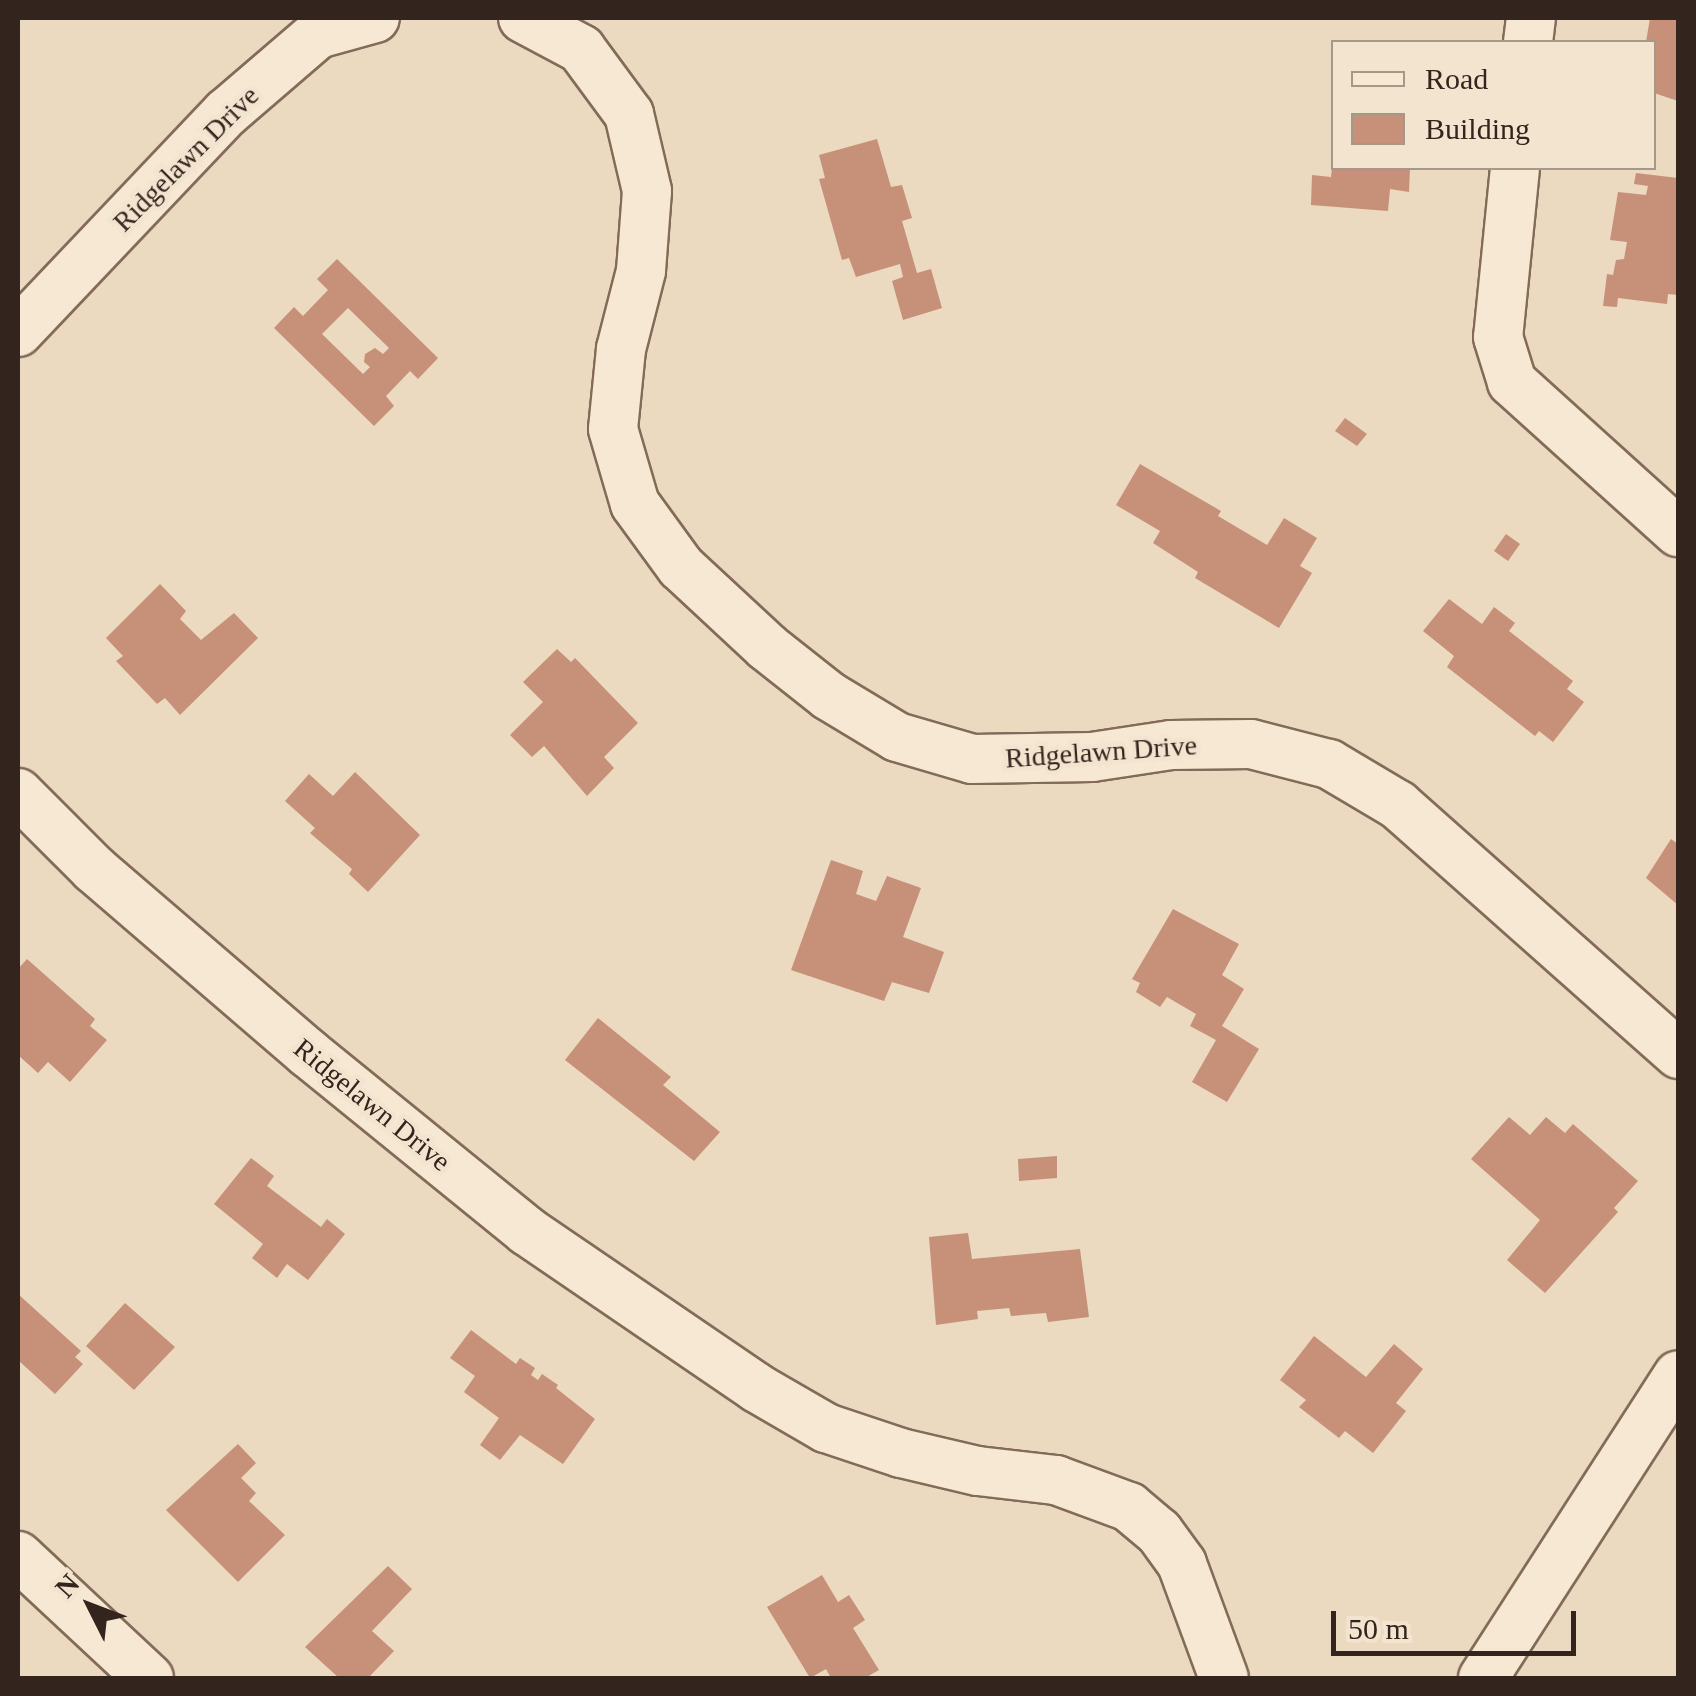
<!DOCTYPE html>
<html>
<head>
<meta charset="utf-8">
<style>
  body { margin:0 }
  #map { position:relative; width:1696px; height:1696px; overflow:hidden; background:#ebd9c0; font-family:Georgia,serif }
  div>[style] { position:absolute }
  .building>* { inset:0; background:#c79078 }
  .roads { filter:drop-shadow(2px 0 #836b59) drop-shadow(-2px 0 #836b59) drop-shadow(0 2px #836b59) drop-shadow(0 -2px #836b59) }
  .minor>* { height:48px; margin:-24px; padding:0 24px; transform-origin:24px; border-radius:24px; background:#f6e8d3 }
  span { translate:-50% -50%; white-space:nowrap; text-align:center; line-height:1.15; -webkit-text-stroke:9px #f3e4d0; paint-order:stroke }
  .street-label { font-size:28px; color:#33251d }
  .frame { position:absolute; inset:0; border:20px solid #33251d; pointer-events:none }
  .legend { position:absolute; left:1331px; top:40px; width:325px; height:130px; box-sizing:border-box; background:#f3e4d0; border:2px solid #a69888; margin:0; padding:12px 18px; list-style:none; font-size:30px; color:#33251d }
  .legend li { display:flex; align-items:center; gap:20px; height:50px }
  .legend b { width:50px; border:2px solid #a69888 }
  .north { position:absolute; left:40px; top:1556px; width:100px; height:100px; -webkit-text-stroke:8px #f3e4d0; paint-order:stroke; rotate:312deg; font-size:28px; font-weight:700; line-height:40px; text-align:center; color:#33251d }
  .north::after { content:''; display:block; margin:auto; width:35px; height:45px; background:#33251d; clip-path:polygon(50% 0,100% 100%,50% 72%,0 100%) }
  .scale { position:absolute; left:1331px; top:1611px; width:245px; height:45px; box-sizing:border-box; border:5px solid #33251d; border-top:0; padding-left:12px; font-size:30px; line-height:35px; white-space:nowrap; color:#33251d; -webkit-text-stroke:8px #f3e4d0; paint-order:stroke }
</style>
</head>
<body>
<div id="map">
  <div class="building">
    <div style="clip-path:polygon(1650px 18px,1678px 18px,1678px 101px,1654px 93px,1654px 42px,1646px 42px)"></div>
    <div style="clip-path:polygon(877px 139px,891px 187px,902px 185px,912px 218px,902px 221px,917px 273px,931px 269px,942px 308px,903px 320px,892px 281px,903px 277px,900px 264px,856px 277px,849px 258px,842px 260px,819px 179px,825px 178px,819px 155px)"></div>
    <div style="clip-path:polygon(1332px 168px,1410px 168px,1409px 192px,1390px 189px,1388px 211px,1311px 205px,1312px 175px,1331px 177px)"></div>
    <div style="clip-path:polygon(1636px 173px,1678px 178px,1678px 295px,1668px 294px,1667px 304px,1618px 298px,1617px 307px,1603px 306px,1607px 274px,1613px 275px,1616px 260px,1624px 259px,1627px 242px,1610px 240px,1618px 192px,1646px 195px,1648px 186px,1634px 184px)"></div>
    <div style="clip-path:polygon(evenodd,337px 259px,438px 358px,418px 379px,410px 371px,386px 396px,394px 406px,374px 426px,274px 328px,294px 307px,303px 316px,328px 290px,317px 279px,337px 259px,348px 308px,389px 348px,383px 354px,375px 348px,365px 354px,364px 362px,370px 367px,363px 374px,322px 334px,348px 308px)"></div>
    <div style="clip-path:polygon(1345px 418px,1367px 434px,1357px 446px,1335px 431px)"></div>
    <div style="clip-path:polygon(1140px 464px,1221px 511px,1218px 516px,1267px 545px,1284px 518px,1317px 538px,1300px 566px,1312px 573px,1279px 628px,1195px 578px,1198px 572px,1153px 543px,1160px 531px,1116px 505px)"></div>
    <div style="clip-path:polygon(1506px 534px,1520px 544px,1508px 561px,1494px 551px)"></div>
    <div style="clip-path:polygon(160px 584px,186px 611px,180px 619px,201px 640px,234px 613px,258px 638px,180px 715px,165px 698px,157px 704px,116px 661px,123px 656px,106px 638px)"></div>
    <div style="clip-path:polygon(1449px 599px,1482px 624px,1494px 607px,1515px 623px,1509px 631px,1573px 681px,1567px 689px,1584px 702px,1553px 742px,1539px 731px,1535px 736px,1447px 667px,1454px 656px,1423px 631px)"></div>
    <div style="clip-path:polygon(557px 649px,571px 662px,575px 658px,638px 723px,604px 757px,614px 768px,587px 796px,544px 746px,532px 757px,510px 735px,543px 702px,523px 682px)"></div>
    <div style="clip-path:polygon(355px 772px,420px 835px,368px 892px,349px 874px,352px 869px,310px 833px,315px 828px,285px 801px,309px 774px,333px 796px)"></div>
    <div style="clip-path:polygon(1671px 839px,1678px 844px,1678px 905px,1646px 878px)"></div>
    <div style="clip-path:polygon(831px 860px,863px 871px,856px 894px,876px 901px,887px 876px,921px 888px,903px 937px,944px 952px,929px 993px,892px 982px,884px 1001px,791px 970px)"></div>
    <div style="clip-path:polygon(1173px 909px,1239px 944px,1222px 975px,1244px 989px,1222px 1026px,1259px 1049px,1227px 1102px,1192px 1082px,1216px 1040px,1190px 1026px,1196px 1014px,1167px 997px,1160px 1007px,1136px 992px,1140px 983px,1132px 979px)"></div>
    <div style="clip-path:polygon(27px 959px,95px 1019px,90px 1026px,107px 1040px,70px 1082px,48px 1062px,38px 1073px,18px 1055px,18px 969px)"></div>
    <div style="clip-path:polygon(598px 1018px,671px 1077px,663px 1085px,720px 1132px,694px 1161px,565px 1060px)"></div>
    <div style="clip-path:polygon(1509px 1117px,1530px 1135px,1546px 1117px,1565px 1133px,1573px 1124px,1638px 1181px,1614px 1208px,1618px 1212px,1545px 1293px,1507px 1260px,1540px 1220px,1471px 1159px)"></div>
    <div style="clip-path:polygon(1057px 1156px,1057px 1178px,1019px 1181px,1018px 1159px)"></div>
    <div style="clip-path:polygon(251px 1158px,274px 1176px,267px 1186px,321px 1227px,327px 1219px,345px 1234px,308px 1280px,287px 1264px,277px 1278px,252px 1258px,263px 1244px,214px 1204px)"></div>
    <div style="clip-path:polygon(968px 1233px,972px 1259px,1080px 1249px,1089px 1317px,1048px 1322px,1046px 1313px,1011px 1316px,1009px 1308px,977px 1311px,978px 1319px,936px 1325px,929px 1237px)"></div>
    <div style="clip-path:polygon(18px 1294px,81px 1351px,75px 1357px,83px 1364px,55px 1394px,18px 1360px)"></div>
    <div style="clip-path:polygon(125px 1303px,175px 1347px,134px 1390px,86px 1346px)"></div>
    <div style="clip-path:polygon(471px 1330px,516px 1364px,520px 1358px,535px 1368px,531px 1375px,538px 1380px,542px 1374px,558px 1385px,556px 1388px,595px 1419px,563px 1464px,520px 1435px,500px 1460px,480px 1445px,499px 1418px,464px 1392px,475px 1376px,450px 1358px)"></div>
    <div style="clip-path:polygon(1314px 1336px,1366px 1377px,1394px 1344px,1423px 1369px,1396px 1403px,1406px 1411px,1373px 1453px,1345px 1431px,1339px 1438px,1299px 1407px,1306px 1400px,1280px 1380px)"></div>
    <div style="clip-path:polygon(238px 1444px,256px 1463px,241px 1478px,256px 1493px,249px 1501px,285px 1535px,238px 1582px,166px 1510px)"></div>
    <div style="clip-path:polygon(388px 1566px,412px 1589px,372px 1631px,394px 1651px,368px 1678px,339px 1678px,305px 1647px)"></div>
    <div style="clip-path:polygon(822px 1575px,838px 1602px,849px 1595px,865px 1620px,853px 1628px,879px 1670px,865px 1678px,831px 1678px,826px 1669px,810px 1678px,767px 1607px)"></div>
  </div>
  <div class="roads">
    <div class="minor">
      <div style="left:523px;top:18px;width:66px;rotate:28.1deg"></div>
      <div style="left:581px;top:49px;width:81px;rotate:53.6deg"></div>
      <div style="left:629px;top:114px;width:79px;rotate:76.8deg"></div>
      <div style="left:647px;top:191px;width:80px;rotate:94.3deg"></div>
      <div style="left:641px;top:271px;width:81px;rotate:104.4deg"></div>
      <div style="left:621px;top:349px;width:80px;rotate:95.7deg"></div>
      <div style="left:613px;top:429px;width:78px;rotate:73.7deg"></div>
      <div style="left:635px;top:504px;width:78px;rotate:53.9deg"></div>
      <div style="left:681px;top:567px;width:117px;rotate:42.9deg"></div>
      <div style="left:767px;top:647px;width:79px;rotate:38.3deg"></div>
      <div style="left:829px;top:696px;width:79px;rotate:31.1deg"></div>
      <div style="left:897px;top:737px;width:78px;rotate:16.3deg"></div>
      <div style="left:972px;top:759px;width:120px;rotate:-1deg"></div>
      <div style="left:1092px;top:757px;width:80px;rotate:-8.6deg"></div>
      <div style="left:1171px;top:745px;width:80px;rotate:-0.7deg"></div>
      <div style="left:1251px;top:744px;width:81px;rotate:14.4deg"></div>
      <div style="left:1329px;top:764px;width:80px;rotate:30.7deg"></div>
      <div style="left:1398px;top:805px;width:375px;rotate:41.6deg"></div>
      <div style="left:1528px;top:42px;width:24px;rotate:-83deg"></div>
      <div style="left:1515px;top:168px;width:170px;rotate:95.7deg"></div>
      <div style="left:1498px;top:337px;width:47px;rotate:72.7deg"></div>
      <div style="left:1512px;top:382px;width:224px;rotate:42.1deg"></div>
      <div style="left:18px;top:332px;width:302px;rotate:-46.5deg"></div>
      <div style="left:226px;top:113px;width:121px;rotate:-40.7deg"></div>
      <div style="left:318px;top:34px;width:59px;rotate:-15.7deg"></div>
      <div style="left:18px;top:793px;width:107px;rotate:45deg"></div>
      <div style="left:94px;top:869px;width:282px;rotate:40.7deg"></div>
      <div style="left:308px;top:1053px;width:282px;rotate:39.1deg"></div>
      <div style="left:527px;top:1231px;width:278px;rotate:34.3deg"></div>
      <div style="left:757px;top:1388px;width:80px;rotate:30.1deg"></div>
      <div style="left:826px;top:1428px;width:79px;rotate:18.4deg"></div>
      <div style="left:901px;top:1453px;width:79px;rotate:13.2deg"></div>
      <div style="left:978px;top:1471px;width:79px;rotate:6.6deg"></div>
      <div style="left:1056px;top:1480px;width:78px;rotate:20.3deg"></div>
      <div style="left:1129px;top:1507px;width:39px;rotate:40deg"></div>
      <div style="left:1159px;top:1532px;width:39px;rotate:54deg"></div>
      <div style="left:1182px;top:1564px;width:121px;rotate:69.8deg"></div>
      <div style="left:18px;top:1556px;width:179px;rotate:43deg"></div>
      <div style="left:1483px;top:1678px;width:360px;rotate:-57.2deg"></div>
    </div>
  </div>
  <div class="street-label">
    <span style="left:186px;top:159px;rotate:-45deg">Ridgelawn Drive</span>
    <span style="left:1101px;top:752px;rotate:-4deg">Ridgelawn Drive</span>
    <span style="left:372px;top:1105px;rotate:39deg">Ridgelawn Drive</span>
  </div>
  <div class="frame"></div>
  <ul class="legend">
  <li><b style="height:12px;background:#f6e8d3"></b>Road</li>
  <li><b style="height:28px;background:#c79078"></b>Building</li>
  </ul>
  <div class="north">N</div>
  <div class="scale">50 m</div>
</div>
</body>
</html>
